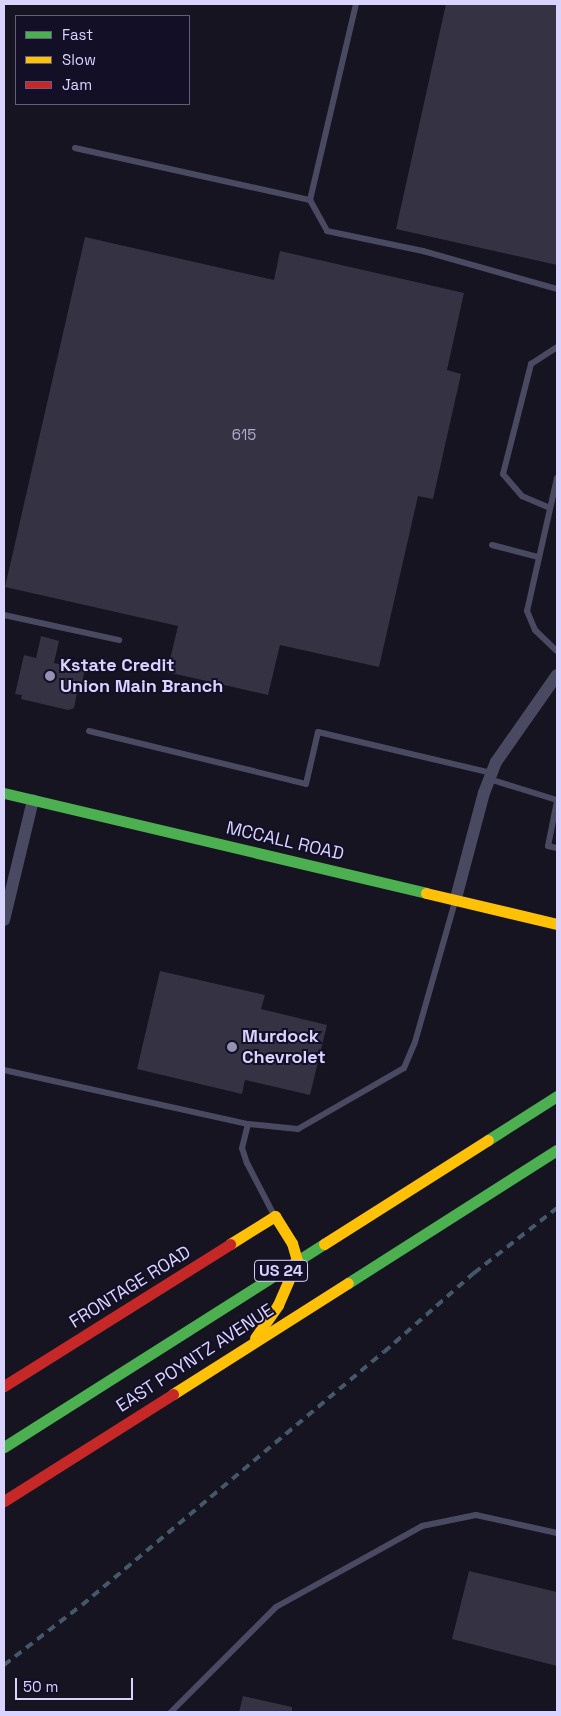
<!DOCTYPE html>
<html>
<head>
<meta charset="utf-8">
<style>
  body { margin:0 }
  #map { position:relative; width:561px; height:1716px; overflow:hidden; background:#161421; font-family:"Space Grotesk",sans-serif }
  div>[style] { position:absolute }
  .building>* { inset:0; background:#343243 }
  .lane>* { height:6px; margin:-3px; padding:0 3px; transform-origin:3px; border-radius:3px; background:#4a4962 }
  .street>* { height:12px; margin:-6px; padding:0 6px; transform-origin:6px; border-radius:6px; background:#4a4962 }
  .fast>* { height:11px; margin:-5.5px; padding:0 5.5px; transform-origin:5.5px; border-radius:5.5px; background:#4caf50 }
  .slow>* { height:11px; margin:-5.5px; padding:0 5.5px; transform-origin:5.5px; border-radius:5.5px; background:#ffc107 }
  .jam>* { height:11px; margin:-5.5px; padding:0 5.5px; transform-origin:5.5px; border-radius:5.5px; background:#c62828 }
  .rail>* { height:4px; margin-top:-2px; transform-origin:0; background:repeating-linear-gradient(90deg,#43596b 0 8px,transparent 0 14px) }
  .dots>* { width:14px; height:14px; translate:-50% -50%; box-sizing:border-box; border:2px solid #130f26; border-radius:50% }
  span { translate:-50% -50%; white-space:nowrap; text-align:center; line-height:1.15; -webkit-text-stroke:4px #130f26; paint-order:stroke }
  .number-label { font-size:15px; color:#b0acd0 }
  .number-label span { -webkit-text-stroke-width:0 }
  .shield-label span { padding:1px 4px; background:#130f26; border:1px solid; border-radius:4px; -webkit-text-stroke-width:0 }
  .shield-label { font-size:16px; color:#d9d4ff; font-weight:700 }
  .poi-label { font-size:18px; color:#d9d4ff; font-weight:700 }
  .left { translate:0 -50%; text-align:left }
  .street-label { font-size:18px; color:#d9d4ff }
  .frame { position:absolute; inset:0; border:5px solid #d9d4ff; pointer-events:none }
  .legend { position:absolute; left:15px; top:15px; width:175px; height:90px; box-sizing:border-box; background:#130f26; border:1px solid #625e7d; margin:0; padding:6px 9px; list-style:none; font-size:15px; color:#d9d4ff }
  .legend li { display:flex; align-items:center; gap:10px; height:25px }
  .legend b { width:25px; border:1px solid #625e7d }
  .scale { position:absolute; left:15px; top:1678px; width:118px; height:22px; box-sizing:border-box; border:2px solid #d9d4ff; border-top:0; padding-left:6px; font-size:15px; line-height:18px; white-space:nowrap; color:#d9d4ff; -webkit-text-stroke:4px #130f26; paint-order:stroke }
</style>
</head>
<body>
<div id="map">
  <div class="building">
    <div style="clip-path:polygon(446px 4px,557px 4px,557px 265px,396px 229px)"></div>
    <div style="clip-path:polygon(85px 237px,274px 280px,280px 251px,464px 293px,447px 370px,461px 374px,433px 499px,418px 496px,379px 667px,280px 645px,268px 695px,167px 672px,178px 626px,5px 587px)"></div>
    <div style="clip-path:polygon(41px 636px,59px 641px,54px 663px,85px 669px,80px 693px,77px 693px,74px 708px,68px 710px,21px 699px,22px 695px,15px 694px,24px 655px,36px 658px)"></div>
    <div style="clip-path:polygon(160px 971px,265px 995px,261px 1009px,327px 1025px,310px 1095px,245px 1080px,242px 1094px,137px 1069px)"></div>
    <div style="clip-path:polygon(469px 1571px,557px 1592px,557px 1666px,452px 1639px)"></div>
    <div style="clip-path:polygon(243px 1696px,292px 1707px,292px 1712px,239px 1712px)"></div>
  </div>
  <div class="lane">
    <div style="left:75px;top:148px;width:241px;rotate:12.5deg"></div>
    <div style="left:310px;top:200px;width:35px;rotate:61deg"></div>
    <div style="left:327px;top:231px;width:98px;rotate:11.8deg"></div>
    <div style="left:423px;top:251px;width:139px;rotate:15.8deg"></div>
    <div style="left:310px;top:200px;width:201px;rotate:-76.8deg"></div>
    <div style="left:557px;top:478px;width:136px;rotate:102.7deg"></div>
    <div style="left:527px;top:611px;width:21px;rotate:67deg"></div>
    <div style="left:535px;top:630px;width:30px;rotate:44deg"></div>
    <div style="left:550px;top:508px;width:30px;rotate:-157deg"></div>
    <div style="left:522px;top:496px;width:29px;rotate:-131deg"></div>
    <div style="left:503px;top:474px;width:114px;rotate:-75.7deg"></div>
    <div style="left:531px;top:364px;width:31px;rotate:-33deg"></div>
    <div style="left:492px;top:545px;width:48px;rotate:14.6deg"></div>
    <div style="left:4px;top:615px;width:118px;rotate:12.3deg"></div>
    <div style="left:89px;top:731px;width:223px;rotate:13.7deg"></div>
    <div style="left:306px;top:784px;width:53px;rotate:-77deg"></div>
    <div style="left:318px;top:732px;width:179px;rotate:13.3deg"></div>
    <div style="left:489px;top:779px;width:71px;rotate:17.2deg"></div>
    <div style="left:557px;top:801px;width:46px;rotate:101.3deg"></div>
    <div style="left:548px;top:846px;width:9px;rotate:13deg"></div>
    <div style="left:4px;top:1070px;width:250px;rotate:12.5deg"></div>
    <div style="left:248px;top:1124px;width:50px;rotate:5.7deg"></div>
    <div style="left:298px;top:1129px;width:122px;rotate:-29.9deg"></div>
    <div style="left:404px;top:1068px;width:28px;rotate:-67deg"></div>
    <div style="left:415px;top:1042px;width:146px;rotate:-74.1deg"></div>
    <div style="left:248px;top:1124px;width:25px;rotate:104deg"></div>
    <div style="left:242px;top:1148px;width:16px;rotate:72deg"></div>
    <div style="left:247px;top:1163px;width:59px;rotate:62.6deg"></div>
    <div style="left:171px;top:1712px;width:148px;rotate:-45deg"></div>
    <div style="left:276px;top:1607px;width:167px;rotate:-29deg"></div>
    <div style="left:422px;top:1526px;width:55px;rotate:-11.5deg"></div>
    <div style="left:476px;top:1515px;width:83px;rotate:12.5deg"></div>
  </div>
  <div class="street">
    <div style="left:456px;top:898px;width:109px;rotate:-75.1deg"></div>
    <div style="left:484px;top:793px;width:33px;rotate:-69deg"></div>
    <div style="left:496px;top:762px;width:106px;rotate:-55deg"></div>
    <div style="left:4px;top:920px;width:123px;rotate:-76.4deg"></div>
  </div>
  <div class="fast">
    <div style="left:4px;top:793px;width:434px;rotate:13.3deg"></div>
    <div style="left:488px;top:1140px;width:82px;rotate:-32.5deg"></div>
    <div style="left:348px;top:1283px;width:248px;rotate:-32.5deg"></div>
    <div style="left:4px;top:1447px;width:379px;rotate:-32.4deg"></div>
  </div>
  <div class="slow">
    <div style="left:426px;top:893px;width:135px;rotate:13.3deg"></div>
    <div style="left:230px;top:1244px;width:53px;rotate:-31.9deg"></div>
    <div style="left:275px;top:1216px;width:32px;rotate:58deg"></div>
    <div style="left:292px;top:1243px;width:19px;rotate:74deg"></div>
    <div style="left:297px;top:1261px;width:48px;rotate:113.4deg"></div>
    <div style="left:278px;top:1305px;width:40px;rotate:124.9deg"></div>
    <div style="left:324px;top:1244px;width:194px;rotate:-32.4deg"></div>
    <div style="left:173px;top:1394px;width:207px;rotate:-32.4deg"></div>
  </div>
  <div class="jam">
    <div style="left:4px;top:1386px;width:267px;rotate:-32.1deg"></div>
    <div style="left:4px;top:1501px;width:200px;rotate:-32.3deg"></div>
  </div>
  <div class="rail">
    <div style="left:4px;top:1665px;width:98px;rotate:-37.6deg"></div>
    <div style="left:82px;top:1605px;width:394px;rotate:-40deg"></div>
    <div style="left:384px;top:1352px;width:120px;rotate:-41.3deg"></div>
    <div style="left:474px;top:1273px;width:105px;rotate:-38.1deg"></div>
  </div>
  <div class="dots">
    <div style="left:50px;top:676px;background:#9591b1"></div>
    <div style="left:232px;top:1047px;background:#9591b1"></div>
  </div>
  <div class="number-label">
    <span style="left:244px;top:435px">615</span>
  </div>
  <div class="shield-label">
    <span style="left:281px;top:1271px">US 24</span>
  </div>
  <div class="poi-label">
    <span class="left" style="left:60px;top:676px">Kstate Credit<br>Union Main Branch</span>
    <span class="left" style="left:242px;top:1047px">Murdock<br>Chevrolet</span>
  </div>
  <div class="street-label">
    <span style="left:285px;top:841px;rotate:13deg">MCCALL ROAD</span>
    <span style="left:130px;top:1287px;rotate:-32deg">FRONTAGE ROAD</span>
    <span style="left:195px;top:1358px;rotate:-33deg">EAST POYNTZ AVENUE</span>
  </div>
  <div class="frame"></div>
  <ul class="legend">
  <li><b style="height:6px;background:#4caf50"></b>Fast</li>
  <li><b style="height:6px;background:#ffc107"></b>Slow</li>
  <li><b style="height:6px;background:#c62828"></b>Jam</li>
  </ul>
  <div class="scale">50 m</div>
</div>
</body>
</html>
